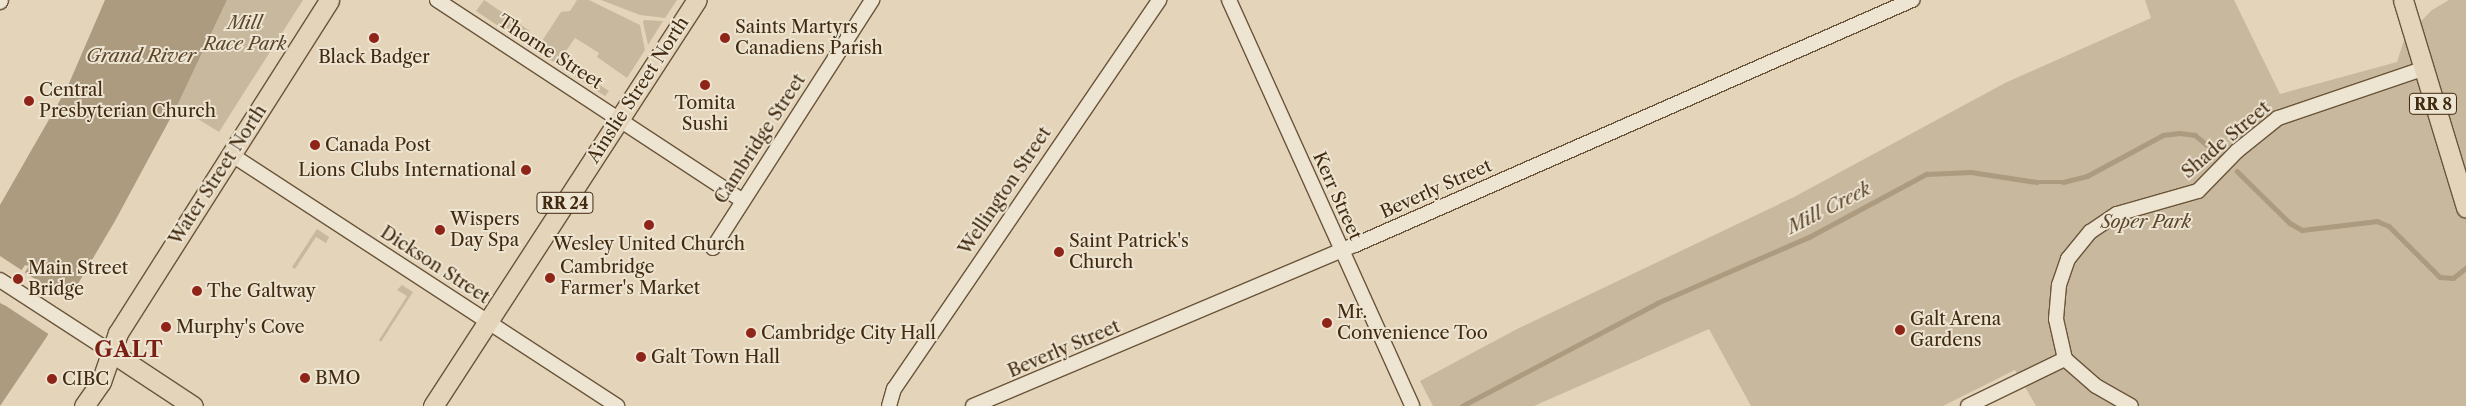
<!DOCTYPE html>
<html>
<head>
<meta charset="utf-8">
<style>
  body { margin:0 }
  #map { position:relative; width:2466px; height:406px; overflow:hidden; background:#e4d5ba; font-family:"Libre Caslon Text",serif }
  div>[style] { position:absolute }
  .green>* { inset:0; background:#c8b89d }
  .water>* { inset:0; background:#ad9b80 }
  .pier>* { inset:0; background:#e4d5ba }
  .stream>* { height:4.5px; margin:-2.25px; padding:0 2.25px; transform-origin:2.25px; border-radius:2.25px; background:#ad9b80 }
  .roads { filter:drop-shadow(1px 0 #6a553a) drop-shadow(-1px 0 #6a553a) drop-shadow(0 1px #6a553a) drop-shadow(0 -1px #6a553a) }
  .minor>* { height:14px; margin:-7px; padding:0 7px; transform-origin:7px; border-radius:7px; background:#ede4d2 }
  .major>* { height:19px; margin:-9.5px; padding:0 9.5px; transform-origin:9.5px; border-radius:9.5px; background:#e4d5ba }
  .dots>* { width:14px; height:14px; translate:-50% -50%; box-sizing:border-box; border:2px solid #ede4d2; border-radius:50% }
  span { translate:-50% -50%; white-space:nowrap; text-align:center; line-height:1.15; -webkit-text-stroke:4px #ede4d2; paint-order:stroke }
  .shield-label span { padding:1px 4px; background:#ede4d2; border:1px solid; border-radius:4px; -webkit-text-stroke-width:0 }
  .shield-label { font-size:16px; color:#412a0f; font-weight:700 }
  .park-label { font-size:18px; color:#5c462b; font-style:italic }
  .poi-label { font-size:18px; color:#412a0f }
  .left { translate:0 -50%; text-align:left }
  .right { translate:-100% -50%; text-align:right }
  .street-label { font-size:18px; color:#412a0f }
  .water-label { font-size:19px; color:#5c462b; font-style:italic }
  .district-label { font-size:22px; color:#7a1f14; font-weight:700; letter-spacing:1px }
</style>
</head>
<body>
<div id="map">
  <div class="green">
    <div style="clip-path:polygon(227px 0,303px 0,219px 132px,177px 106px)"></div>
    <div style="clip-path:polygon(484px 0,530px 31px,521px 41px,476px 11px)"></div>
    <div style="clip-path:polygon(577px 0,589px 0,640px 25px,645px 50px,627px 78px,597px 57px,599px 53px,575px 38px,557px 64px,536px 50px,561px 12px,570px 11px)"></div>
    <div style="clip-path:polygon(601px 0,677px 0,665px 18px,640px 15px)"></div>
    <div style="clip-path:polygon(2145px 0,2234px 0,2280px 94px,2397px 62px,2405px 37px,2432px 10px,2449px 0,2466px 0,2466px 406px,2036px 406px,2015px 370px,1943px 406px,1751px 406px,1709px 329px,1534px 406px,1433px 406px,1420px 381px,1517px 329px,1794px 197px,2005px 83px,2151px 18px)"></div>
    <div style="clip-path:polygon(644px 20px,663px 21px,648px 45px,643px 22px)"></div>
    <div style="clip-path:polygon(570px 66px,609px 91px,605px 96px,567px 71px)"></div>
    <div style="clip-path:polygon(317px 229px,329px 237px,326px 243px,316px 237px,295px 269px,292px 267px)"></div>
    <div style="clip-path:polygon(402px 285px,413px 292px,381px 342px,379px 340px,407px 296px,397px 290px)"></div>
  </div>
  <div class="water">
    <div style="clip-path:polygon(105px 0,227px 0,177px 106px,115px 221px,46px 338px,0 406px,0 303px,4px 305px,29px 266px,25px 265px,0 303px,0 205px,67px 88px)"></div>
  </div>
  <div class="pier">
    <div style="clip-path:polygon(0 256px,70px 302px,50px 335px,0 302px)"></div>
  </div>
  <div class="stream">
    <div style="left:2237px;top:171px;width:74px;rotate:44.5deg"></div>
    <div style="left:2290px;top:223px;width:14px;rotate:30deg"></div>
    <div style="left:2302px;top:230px;width:76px;rotate:-6.8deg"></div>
    <div style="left:2377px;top:221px;width:13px;rotate:23deg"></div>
    <div style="left:2389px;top:226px;width:72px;rotate:45deg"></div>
    <div style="left:2440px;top:277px;width:13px;rotate:4deg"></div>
    <div style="left:2453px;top:278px;width:16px;rotate:-38deg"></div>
    <div style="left:1462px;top:406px;width:221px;rotate:-27.8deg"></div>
    <div style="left:1657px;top:303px;width:166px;rotate:-23.5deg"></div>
    <div style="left:1809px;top:237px;width:133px;rotate:-28.3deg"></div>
    <div style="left:1926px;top:174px;width:45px;rotate:-2.5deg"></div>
    <div style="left:1971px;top:172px;width:66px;rotate:8.7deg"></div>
    <div style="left:2036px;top:182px;width:27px"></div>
    <div style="left:2063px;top:182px;width:25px;rotate:-14deg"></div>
    <div style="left:2087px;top:176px;width:86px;rotate:-28.3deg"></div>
    <div style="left:2163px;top:135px;width:16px;rotate:-7deg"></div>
    <div style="left:2179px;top:133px;width:16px;rotate:7deg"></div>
    <div style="left:2195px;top:135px;width:34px;rotate:40deg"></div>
  </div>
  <div class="roads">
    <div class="minor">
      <div style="left:437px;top:0;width:366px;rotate:33.3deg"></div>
      <div style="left:1229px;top:0;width:445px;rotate:65.7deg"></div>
      <div style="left:0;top:2px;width:2px;rotate:-63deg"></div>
      <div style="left:232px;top:155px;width:460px;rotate:33.1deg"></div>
      <div style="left:713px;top:248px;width:295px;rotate:-57.3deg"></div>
      <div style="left:0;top:280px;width:132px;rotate:33deg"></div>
      <div style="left:2065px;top:359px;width:41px;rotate:-102.7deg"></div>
      <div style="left:2056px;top:319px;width:34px;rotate:-85deg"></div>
      <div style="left:2059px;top:285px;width:28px;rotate:-71deg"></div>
      <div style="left:2068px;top:259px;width:35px;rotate:-51deg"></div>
      <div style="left:2090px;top:232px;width:32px;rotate:-34deg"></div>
      <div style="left:2117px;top:214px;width:84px;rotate:-15.9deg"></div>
      <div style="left:2198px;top:191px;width:56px;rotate:-45.7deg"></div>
      <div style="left:2237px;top:151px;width:53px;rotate:-38.8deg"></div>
      <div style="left:2278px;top:118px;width:152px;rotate:-18.8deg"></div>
      <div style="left:2065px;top:359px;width:41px;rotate:41.1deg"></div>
      <div style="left:2096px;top:386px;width:40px;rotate:29.7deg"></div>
      <div style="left:889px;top:406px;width:18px;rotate:-74deg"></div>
      <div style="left:894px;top:389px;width:471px;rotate:-55.7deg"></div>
      <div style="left:973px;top:406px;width:415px;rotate:-22.9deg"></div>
      <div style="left:1355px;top:245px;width:609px;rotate:-23.74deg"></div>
      <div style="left:1968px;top:406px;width:108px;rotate:-25.9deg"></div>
    </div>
    <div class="major">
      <div style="left:2403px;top:0;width:217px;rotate:73.1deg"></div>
      <div style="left:111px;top:352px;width:98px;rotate:33.4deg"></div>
      <div style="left:84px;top:406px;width:29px;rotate:-55deg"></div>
      <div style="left:101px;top:382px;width:52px;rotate:-70.9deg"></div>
      <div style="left:118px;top:333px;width:394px;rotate:-57.6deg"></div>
      <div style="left:433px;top:406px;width:484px;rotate:-57deg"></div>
    </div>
  </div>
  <div class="dots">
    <div style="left:374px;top:38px;background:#8f2418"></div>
    <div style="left:725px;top:38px;background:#8f2418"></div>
    <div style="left:705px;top:85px;background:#8f2418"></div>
    <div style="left:29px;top:101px;background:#8f2418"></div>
    <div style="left:315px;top:145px;background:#8f2418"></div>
    <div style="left:526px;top:170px;background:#8f2418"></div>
    <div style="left:649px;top:225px;background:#8f2418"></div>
    <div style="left:440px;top:230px;background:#8f2418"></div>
    <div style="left:1059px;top:252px;background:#8f2418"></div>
    <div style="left:550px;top:278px;background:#8f2418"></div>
    <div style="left:18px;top:279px;background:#8f2418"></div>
    <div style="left:197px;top:291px;background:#8f2418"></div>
    <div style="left:1327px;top:323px;background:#8f2418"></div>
    <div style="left:166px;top:327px;background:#8f2418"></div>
    <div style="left:1900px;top:330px;background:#8f2418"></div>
    <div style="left:751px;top:333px;background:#8f2418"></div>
    <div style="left:641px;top:357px;background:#8f2418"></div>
    <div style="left:305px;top:378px;background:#8f2418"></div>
    <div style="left:52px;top:379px;background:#8f2418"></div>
  </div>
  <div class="shield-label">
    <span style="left:2433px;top:104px">RR 8</span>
    <span style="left:565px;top:203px">RR 24</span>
  </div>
  <div class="park-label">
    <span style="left:245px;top:34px">Mill<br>Race Park</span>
    <span style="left:2146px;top:222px">Soper Park</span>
  </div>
  <div class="poi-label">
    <span class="left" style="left:735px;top:38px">Saints Martyrs<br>Canadiens Parish</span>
    <span style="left:374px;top:57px">Black Badger</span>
    <span class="left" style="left:39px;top:101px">Central<br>Presbyterian Church</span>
    <span style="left:705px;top:114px">Tomita<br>Sushi</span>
    <span class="left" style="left:325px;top:145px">Canada Post</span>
    <span class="right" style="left:516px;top:170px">Lions Clubs International</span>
    <span class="left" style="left:450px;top:230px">Wispers<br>Day Spa</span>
    <span class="left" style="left:1069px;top:252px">Saint Patrick's<br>Church</span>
    <span style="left:649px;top:244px">Wesley United Church</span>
    <span class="left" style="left:560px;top:278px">Cambridge<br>Farmer's Market</span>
    <span class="left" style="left:28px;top:279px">Main Street<br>Bridge</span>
    <span class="left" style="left:207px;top:291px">The Galtway</span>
    <span class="left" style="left:1337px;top:323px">Mr.<br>Convenience Too</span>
    <span class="left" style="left:1910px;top:330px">Galt Arena<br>Gardens</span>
    <span class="left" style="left:176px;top:327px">Murphy's Cove</span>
    <span class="left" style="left:761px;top:333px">Cambridge City Hall</span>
    <span class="left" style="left:651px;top:357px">Galt Town Hall</span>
    <span class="left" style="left:315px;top:378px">BMO</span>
    <span class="left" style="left:62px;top:379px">CIBC</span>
  </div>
  <div class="street-label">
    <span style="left:550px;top:52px;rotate:33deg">Thorne Street</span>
    <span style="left:638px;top:90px;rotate:-57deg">Ainslie Street North</span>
    <span style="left:760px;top:139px;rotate:-57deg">Cambridge Street</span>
    <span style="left:2226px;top:140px;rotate:-40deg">Shade Street</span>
    <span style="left:218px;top:175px;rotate:-57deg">Water Street North</span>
    <span style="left:1436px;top:189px;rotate:-24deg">Beverly Street</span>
    <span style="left:1005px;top:191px;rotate:-56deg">Wellington Street</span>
    <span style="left:1337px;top:196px;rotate:66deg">Kerr Street</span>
    <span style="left:435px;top:265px;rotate:33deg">Dickson Street</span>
    <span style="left:1064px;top:349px;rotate:-23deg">Beverly Street</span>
  </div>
  <div class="water-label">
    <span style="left:141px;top:56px">Grand River</span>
    <span style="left:1829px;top:208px;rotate:-27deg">Mill Creek</span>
  </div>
  <div class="district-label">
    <span style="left:129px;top:350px">GALT</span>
  </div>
</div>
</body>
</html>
